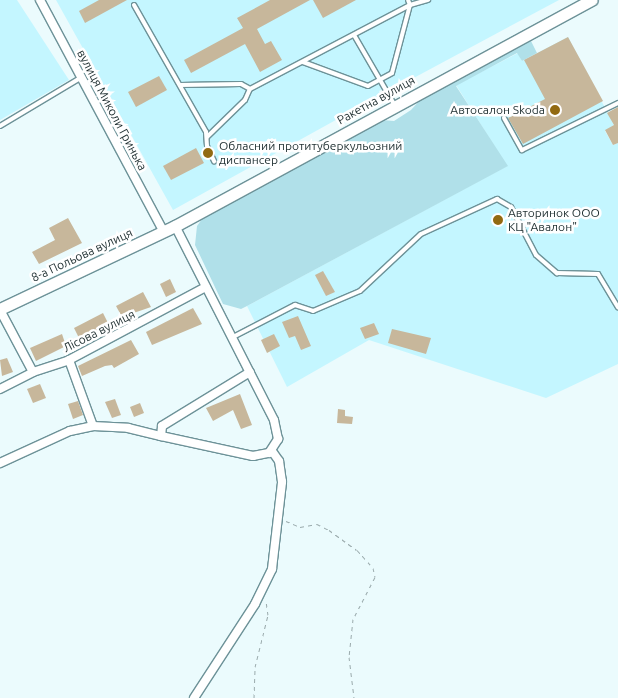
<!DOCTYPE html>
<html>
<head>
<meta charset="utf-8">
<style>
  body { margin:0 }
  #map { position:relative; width:618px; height:698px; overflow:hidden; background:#ebfbfd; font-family:Ubuntu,sans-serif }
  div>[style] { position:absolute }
  .built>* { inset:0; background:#c4f6ff }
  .green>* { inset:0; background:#b0e0e9 }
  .building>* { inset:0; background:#c7b79b }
  .path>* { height:1px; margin-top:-0.5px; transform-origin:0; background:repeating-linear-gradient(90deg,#9aaaac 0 4px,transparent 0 8px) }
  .roads { filter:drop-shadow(1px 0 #6d9298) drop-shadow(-1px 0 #6d9298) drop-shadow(0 1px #6d9298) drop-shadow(0 -1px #6d9298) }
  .lane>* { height:4px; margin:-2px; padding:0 2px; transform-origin:2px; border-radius:2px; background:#fff }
  .street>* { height:8px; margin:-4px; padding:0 4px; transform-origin:4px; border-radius:4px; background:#fff }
  .secondary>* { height:11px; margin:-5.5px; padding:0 5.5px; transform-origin:5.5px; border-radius:5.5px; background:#fff }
  .dots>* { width:14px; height:14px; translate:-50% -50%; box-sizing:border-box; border:2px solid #fff; border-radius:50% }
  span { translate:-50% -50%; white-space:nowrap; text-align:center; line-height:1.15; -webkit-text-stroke:5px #fff; paint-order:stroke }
  .street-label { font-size:12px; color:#1d2d2f }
  .poi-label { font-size:12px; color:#1d2d2f }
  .right { translate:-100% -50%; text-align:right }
  .left { translate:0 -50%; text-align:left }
</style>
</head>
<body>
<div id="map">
  <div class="built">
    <div style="clip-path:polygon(0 0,17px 0,69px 80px,0 120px)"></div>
    <div style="clip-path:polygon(56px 0,559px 0,395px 88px,391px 90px,389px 86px,379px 91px,381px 95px,173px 210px)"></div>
    <div style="clip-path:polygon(568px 37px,614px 125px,605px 131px,613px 145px,618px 143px,618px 364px,546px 398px,369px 340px,287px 387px,247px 306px,507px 166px,456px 85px,518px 53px,522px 61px)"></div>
  </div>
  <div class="green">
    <div style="clip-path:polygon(531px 41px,537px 53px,522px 61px,517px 53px,456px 86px,508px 166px,247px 306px,241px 309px,223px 304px,195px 245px,197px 226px,202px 219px,382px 120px,394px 121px,411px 110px,422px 98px)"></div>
  </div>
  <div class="building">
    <div style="clip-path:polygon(99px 0,127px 0,85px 23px,79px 11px)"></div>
    <div style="clip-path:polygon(270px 0,310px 0,257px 29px,265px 44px,271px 41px,282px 60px,260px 72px,245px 44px,191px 73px,184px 60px,243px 28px,237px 18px)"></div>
    <div style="clip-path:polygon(313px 0,356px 0,323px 18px)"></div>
    <div style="clip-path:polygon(568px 37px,603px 101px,523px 144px,508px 118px,545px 99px,524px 60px)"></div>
    <div style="clip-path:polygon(159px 76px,167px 90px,136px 107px,128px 92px)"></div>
    <div style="clip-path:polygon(618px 107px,618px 143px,613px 145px,605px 130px,614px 125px,607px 113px)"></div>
    <div style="clip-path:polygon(196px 148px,204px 163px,171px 180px,163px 166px)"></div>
    <div style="clip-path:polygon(68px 218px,82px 243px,39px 264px,32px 252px,55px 240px,49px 228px)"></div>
    <div style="clip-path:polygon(323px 271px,335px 292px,326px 296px,315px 275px)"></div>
    <div style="clip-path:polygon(170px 279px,176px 292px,166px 297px,160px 284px)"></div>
    <div style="clip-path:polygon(143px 292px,151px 307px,122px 317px,116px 306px)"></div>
    <div style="clip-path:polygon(193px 308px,202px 324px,152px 345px,146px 332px)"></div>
    <div style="clip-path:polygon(103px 313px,109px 325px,80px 340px,74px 328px)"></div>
    <div style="clip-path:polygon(298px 316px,311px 346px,301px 350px,295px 336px,289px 338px,282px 322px)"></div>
    <div style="clip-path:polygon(374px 323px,379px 334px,365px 339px,360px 328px)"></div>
    <div style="clip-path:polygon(392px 329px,431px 338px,426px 354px,388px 343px)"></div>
    <div style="clip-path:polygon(62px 334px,66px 346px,36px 361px,30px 348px)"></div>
    <div style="clip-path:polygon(274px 334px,280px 346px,267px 353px,261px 340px)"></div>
    <div style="clip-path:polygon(131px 340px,139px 354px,114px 368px,112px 365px,105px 366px,82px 376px,78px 366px)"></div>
    <div style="clip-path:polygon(7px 358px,13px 372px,2px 376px,0 360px)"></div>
    <div style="clip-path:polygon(40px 384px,46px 398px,33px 403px,27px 389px)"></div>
    <div style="clip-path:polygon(240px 394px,252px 425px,241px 429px,233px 410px,213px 421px,206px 408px)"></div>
    <div style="clip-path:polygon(115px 399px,121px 415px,112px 418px,105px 402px)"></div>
    <div style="clip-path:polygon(78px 401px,83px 415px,73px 419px,68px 404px)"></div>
    <div style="clip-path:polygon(140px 403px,144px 413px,134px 417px,130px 407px)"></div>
    <div style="clip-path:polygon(338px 409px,345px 410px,345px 416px,353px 417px,352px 424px,337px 423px)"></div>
  </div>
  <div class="path">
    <div style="left:286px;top:521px;width:15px;rotate:23deg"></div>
    <div style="left:300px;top:527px;width:17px;rotate:-10deg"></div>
    <div style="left:317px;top:524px;width:13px;rotate:27deg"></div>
    <div style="left:329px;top:530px;width:34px;rotate:36deg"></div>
    <div style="left:357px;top:550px;width:24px;rotate:48deg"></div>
    <div style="left:373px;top:568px;width:9px;rotate:77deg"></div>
    <div style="left:375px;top:577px;width:47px;rotate:117.6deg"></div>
    <div style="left:353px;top:619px;width:38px;rotate:96deg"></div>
    <div style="left:349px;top:657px;width:41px;rotate:83deg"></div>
    <div style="left:254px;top:698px;width:31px;rotate:-88deg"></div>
    <div style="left:255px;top:667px;width:54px;rotate:-76deg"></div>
    <div style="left:268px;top:615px;width:14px;rotate:-98deg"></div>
  </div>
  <div class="roads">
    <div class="lane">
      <div style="left:134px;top:5px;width:146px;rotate:60.4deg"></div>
      <div style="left:206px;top:132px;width:14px;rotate:86deg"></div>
      <div style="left:207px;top:146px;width:17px;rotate:65deg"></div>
      <div style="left:354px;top:35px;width:80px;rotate:59.9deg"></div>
      <div style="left:303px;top:62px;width:69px;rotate:20.3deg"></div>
      <div style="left:368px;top:86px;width:27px;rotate:-28deg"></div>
      <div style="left:392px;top:73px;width:70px;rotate:-75.2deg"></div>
      <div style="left:410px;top:5px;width:5px;rotate:-112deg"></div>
      <div style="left:180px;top:85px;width:61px;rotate:-0.9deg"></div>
      <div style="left:241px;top:84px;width:10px;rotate:29deg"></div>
      <div style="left:504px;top:118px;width:37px;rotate:61deg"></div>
      <div style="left:522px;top:150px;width:107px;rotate:-26.1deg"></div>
      <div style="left:0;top:126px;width:96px;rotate:-30.9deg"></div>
      <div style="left:207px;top:137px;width:53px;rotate:-44.2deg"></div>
      <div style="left:245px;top:100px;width:12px;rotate:-66deg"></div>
      <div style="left:250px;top:89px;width:181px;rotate:-27.7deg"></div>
      <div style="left:410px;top:5px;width:19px;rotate:-16deg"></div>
      <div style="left:233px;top:337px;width:70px;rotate:-27.3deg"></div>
      <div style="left:295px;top:305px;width:19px;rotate:18deg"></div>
      <div style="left:313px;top:311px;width:51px;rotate:-23.1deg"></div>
      <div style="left:360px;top:291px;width:83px;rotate:-43.1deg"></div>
      <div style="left:421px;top:234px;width:84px;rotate:-24.7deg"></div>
      <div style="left:497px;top:199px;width:16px;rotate:30deg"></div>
      <div style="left:511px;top:207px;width:54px;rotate:62.5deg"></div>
      <div style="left:536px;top:255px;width:28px;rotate:41deg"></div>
      <div style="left:557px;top:273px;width:41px;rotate:1.4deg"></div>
      <div style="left:598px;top:274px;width:39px;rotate:59deg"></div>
    </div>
    <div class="street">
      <div style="left:40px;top:0;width:263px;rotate:61.9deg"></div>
      <div style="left:0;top:310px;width:70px;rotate:62deg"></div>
      <div style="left:69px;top:360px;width:70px;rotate:70deg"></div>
      <div style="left:0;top:389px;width:37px;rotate:-27deg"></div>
      <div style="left:33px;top:372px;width:38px;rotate:-18deg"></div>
      <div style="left:69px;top:360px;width:155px;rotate:-28.1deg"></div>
      <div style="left:161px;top:436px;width:94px;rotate:12.3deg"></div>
      <div style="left:253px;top:456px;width:16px;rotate:-11deg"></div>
      <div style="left:269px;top:453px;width:17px;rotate:-57deg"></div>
      <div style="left:278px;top:439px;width:19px;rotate:-102deg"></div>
      <div style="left:274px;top:420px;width:218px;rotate:-117deg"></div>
      <div style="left:0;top:463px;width:77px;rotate:-24.6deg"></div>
      <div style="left:70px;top:431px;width:24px;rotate:-12deg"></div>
      <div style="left:93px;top:426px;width:35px;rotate:3deg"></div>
      <div style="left:128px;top:428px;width:34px;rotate:14deg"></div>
      <div style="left:161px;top:436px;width:10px;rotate:-84deg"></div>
      <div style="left:162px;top:426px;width:103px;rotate:-31.5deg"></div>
      <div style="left:194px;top:698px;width:112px;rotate:-57deg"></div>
      <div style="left:255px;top:604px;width:39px;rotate:-64deg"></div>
      <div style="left:272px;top:569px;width:88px;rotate:-83.4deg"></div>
      <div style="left:282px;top:482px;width:21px;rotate:-98deg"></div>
      <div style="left:279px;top:461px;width:12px;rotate:-125deg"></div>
    </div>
    <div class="secondary">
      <div style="left:0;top:309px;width:194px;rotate:-25.4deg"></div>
      <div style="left:175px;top:226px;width:474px;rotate:-28.5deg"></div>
    </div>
  </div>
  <div class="dots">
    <div style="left:555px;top:110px;background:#926a12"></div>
    <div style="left:208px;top:153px;background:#926a12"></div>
    <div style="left:498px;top:220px;background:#926a12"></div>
  </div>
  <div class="street-label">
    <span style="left:376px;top:100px;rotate:-29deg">Ракетна вулиця</span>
    <span style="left:112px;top:110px;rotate:62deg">вулиця Миколи Гринька</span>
    <span style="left:82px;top:255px;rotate:-25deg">8-а Польова вулиця</span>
    <span style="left:99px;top:331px;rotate:-27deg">Лісова вулиця</span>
  </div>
  <div class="poi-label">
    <span class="right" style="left:545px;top:110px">Автосалон Skoda</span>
    <span class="left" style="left:219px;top:153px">Обласний протитуберкульозний<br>диспансер</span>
    <span class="left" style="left:508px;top:220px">Авторинок ООО<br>КЦ "Авалон"</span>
  </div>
</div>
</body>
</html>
